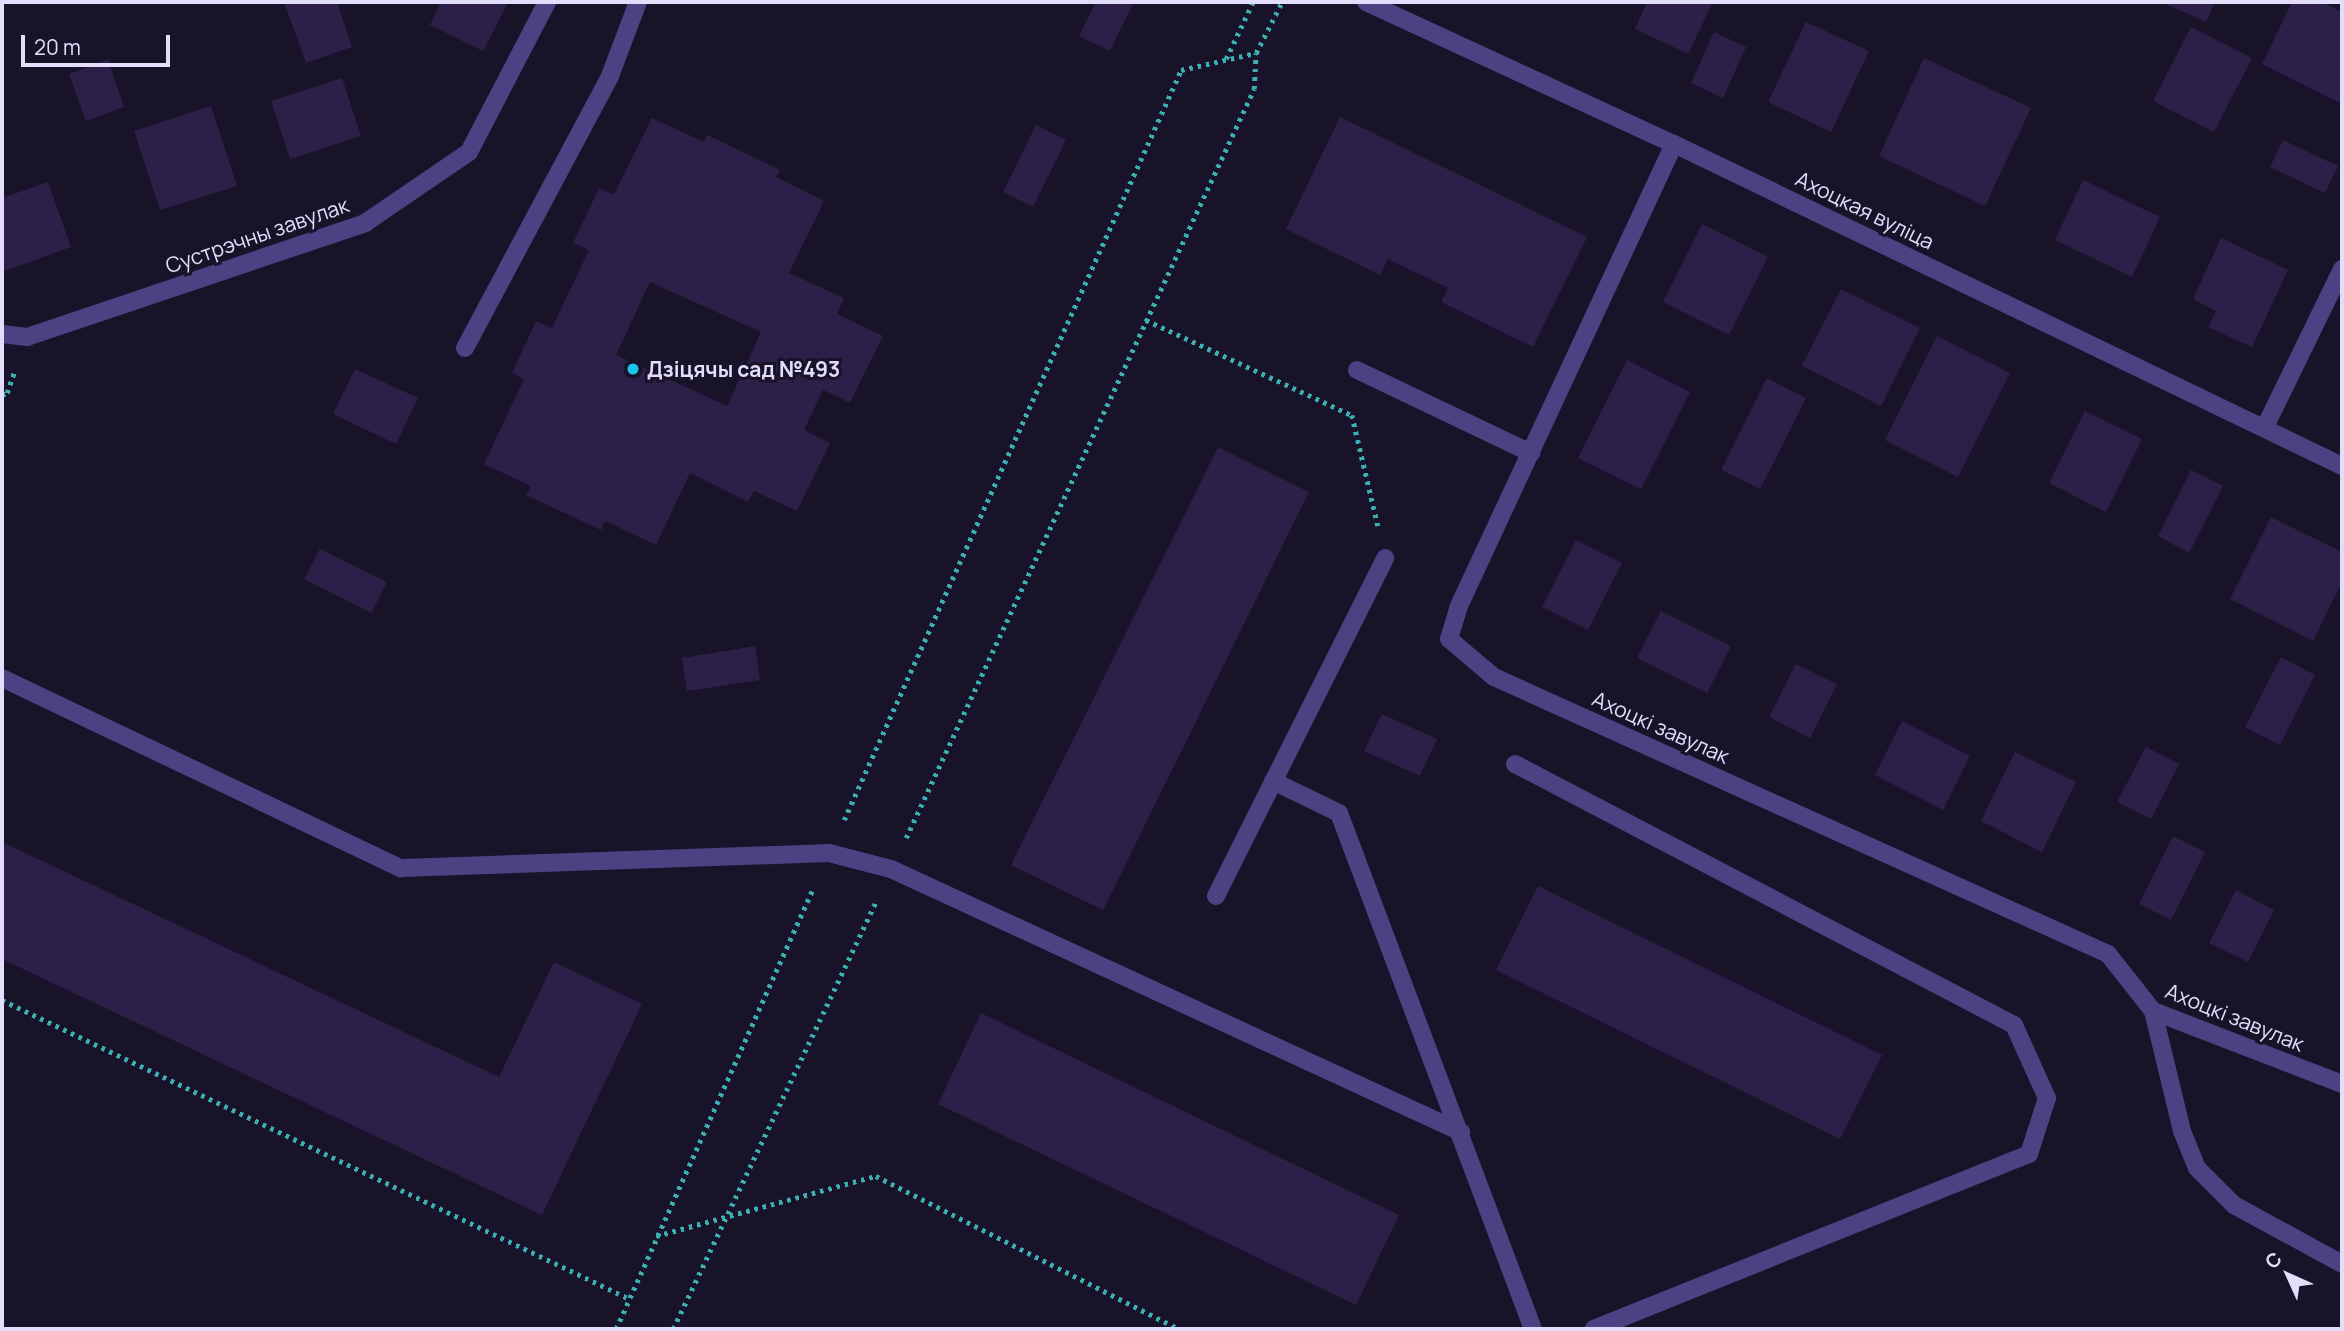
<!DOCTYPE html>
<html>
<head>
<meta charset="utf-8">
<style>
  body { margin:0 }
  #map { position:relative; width:2344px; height:1331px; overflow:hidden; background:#181328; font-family:Manrope,sans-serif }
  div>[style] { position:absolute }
  .building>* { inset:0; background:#2c2048 }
  .path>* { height:4.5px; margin-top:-2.25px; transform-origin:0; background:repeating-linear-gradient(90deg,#3bafb2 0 3.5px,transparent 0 8.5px) }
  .service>* { height:18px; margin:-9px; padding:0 9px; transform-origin:9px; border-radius:9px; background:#4a4283 }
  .minor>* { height:18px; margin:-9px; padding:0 9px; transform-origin:9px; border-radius:9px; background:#4a4283 }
  .tertiary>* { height:18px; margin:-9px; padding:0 9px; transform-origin:9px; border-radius:9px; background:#4a4283 }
  .dots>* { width:19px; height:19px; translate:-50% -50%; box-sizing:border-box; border:4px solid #181328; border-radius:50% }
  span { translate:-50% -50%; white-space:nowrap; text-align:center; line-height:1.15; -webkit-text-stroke:6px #181328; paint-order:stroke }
  .street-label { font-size:21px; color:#e3ddfc }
  .poi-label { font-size:21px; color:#e3ddfc; font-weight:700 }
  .left { translate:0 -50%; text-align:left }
  .frame { position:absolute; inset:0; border:4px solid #e3ddfc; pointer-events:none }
  .north { position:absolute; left:2253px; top:1240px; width:70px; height:70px; -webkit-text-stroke:5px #181328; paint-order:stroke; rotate:315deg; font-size:19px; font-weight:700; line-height:28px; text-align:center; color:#e3ddfc }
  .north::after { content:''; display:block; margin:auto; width:24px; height:32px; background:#e3ddfc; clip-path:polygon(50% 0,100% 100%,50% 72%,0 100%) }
  .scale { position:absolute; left:21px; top:35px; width:149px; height:32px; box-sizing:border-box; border:4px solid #e3ddfc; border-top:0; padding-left:9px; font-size:21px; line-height:24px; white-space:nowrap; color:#e3ddfc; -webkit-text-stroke:5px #181328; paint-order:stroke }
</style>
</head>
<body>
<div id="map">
  <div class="building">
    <div style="clip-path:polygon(284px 2px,337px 2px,352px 47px,306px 63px)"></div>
    <div style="clip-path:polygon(441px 2px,508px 2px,483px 51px,430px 25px)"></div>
    <div style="clip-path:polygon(1096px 2px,1134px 2px,1110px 51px,1079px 36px)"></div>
    <div style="clip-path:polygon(1647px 2px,1713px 2px,1688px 54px,1635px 29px)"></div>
    <div style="clip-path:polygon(2161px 2px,2215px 2px,2206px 22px)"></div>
    <div style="clip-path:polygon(2292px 2px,2322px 2px,2342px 12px,2342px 104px,2262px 64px)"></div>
    <div style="clip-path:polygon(1806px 22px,1869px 51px,1831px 132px,1768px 102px)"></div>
    <div style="clip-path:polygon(2191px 27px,2252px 58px,2214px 132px,2153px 101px)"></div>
    <div style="clip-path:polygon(1714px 32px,1746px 47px,1723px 98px,1691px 83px)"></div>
    <div style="clip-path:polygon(1924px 58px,2031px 108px,1985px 206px,1879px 156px)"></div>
    <div style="clip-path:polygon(108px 60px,124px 107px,86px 121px,69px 74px)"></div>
    <div style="clip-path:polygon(342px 78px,361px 136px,290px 159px,271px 101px)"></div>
    <div style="clip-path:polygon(211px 106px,237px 186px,160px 210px,134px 131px)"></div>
    <div style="clip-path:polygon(1340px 117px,1587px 237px,1533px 347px,1441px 302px,1448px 288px,1388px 259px,1380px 275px,1286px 229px)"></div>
    <div style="clip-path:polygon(evenodd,652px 118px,704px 142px,707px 135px,780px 170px,776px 177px,824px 201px,789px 273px,844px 298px,837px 314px,883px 336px,850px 403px,823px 390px,804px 430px,830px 443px,797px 511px,754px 491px,748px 502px,690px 473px,656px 545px,605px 521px,601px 530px,526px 495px,531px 486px,484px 464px,524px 379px,512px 373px,536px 321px,552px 328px,589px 250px,573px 243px,599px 188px,614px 195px,652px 118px,650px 282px,761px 332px,727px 406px,616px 355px,650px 282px)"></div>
    <div style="clip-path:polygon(1036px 125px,1066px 140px,1033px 207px,1003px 192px)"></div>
    <div style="clip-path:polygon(2283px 140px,2338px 166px,2325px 193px,2270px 167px)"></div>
    <div style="clip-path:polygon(2083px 180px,2160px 217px,2132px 277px,2055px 240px)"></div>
    <div style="clip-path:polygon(48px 182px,71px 247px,2px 272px,2px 198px)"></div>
    <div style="clip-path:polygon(1702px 224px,1768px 257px,1729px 335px,1663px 302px)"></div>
    <div style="clip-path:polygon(2221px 238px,2288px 270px,2252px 347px,2208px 327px,2216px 311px,2193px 299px)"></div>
    <div style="clip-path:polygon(1841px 289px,1920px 328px,1881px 406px,1802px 366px)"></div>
    <div style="clip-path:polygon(1937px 336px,2010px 373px,1958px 477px,1885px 440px)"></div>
    <div style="clip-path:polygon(1627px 360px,1690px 392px,1641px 489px,1578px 458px)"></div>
    <div style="clip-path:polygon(355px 369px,418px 398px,396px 444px,333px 414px)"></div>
    <div style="clip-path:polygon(1767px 378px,1806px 398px,1760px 489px,1721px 470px)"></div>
    <div style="clip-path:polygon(2085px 411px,2142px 439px,2106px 512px,2049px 483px)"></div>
    <div style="clip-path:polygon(1218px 447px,1309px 492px,1103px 910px,1011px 865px)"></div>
    <div style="clip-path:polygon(2191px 470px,2223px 486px,2189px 553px,2158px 536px)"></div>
    <div style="clip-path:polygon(2271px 517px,2342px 552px,2342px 582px,2313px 641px,2230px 599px)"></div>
    <div style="clip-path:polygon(1576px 540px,1622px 563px,1588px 630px,1542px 607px)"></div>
    <div style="clip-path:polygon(320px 549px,387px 582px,371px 613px,304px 579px)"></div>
    <div style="clip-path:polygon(1661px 611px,1731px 646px,1707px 693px,1637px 658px)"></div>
    <div style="clip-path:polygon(755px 646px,760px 680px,687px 691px,682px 658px)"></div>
    <div style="clip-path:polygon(2281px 657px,2315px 675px,2280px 745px,2245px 727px)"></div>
    <div style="clip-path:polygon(1796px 664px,1837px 684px,1810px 738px,1769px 717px)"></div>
    <div style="clip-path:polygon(1382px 714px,1437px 739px,1420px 776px,1364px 751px)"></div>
    <div style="clip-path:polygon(1902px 721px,1970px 756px,1943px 810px,1875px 775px)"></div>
    <div style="clip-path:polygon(2146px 747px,2179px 764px,2151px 819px,2117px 802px)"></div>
    <div style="clip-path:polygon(2015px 752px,2076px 782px,2042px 852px,1981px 821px)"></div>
    <div style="clip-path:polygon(2173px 836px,2205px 852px,2171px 920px,2139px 904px)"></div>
    <div style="clip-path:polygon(2px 842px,499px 1077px,554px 962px,642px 1004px,542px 1215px,2px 959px)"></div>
    <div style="clip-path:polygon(1538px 886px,1882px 1055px,1840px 1139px,1496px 970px)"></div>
    <div style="clip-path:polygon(2236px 890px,2274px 910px,2248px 962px,2209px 943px)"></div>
    <div style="clip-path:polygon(981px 1013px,1399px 1215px,1356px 1305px,938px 1104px)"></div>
  </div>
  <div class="path">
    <div style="left:1226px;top:59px;width:63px;rotate:-64.7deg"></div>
    <div style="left:1146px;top:320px;width:227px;rotate:24.8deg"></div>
    <div style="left:1352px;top:415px;width:114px;rotate:76.8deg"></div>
    <div style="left:2px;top:395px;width:5px;rotate:-22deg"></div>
    <div style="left:7px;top:393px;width:24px;rotate:-71deg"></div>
    <div style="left:844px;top:820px;width:822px;rotate:-65.8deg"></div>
    <div style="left:1181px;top:70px;width:77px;rotate:-12.8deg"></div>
    <div style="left:906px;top:838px;width:826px;rotate:-65.08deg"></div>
    <div style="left:1254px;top:89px;width:36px;rotate:-87deg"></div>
    <div style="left:1256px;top:53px;width:57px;rotate:-63deg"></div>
    <div style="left:2px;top:1000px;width:693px;rotate:25.46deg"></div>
    <div style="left:656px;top:1236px;width:228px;rotate:-15.3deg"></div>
    <div style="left:876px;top:1176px;width:339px;rotate:26.8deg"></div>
    <div style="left:616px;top:1329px;width:482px;rotate:-65.9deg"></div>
    <div style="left:673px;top:1329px;width:475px;rotate:-64.6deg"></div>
  </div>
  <div class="service">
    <div style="left:465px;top:348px;width:308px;rotate:-61.9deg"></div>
    <div style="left:610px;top:76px;width:79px;rotate:-69.3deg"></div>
    <div style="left:1357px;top:370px;width:193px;rotate:25.5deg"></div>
    <div style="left:2px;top:678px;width:442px;rotate:25.5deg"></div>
    <div style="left:401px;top:868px;width:428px;rotate:-2deg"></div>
    <div style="left:829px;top:853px;width:64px;rotate:14.5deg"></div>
    <div style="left:891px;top:869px;width:628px;rotate:24.77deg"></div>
    <div style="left:1515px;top:764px;width:563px;rotate:27.61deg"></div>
    <div style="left:2014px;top:1025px;width:80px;rotate:65.7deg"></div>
    <div style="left:2047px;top:1098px;width:59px;rotate:107.8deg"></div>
    <div style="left:2029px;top:1154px;width:469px;rotate:158.1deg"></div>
    <div style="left:1273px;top:781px;width:73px;rotate:25.9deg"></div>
    <div style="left:1339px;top:813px;width:551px;rotate:69.4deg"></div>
    <div style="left:1216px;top:896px;width:378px;rotate:-63.4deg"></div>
  </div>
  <div class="minor">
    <div style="left:1674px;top:144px;width:510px;rotate:114.96deg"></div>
    <div style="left:1459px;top:606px;width:34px;rotate:107deg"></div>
    <div style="left:1449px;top:639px;width:59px;rotate:40.2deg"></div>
    <div style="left:1494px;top:677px;width:674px;rotate:24.28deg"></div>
    <div style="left:2108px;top:954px;width:73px;rotate:51.7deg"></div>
    <div style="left:2153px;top:1011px;width:203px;rotate:21.1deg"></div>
    <div style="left:2px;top:334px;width:25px;rotate:7deg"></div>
    <div style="left:27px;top:337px;width:357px;rotate:-18.6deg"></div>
    <div style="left:365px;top:223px;width:126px;rotate:-34.3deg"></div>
    <div style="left:469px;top:152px;width:169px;rotate:-62.5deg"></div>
    <div style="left:2265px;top:427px;width:176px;rotate:-64deg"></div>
    <div style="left:2153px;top:1011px;width:123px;rotate:76.4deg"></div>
    <div style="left:2182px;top:1131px;width:40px;rotate:68deg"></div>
    <div style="left:2197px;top:1168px;width:52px;rotate:45deg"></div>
    <div style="left:2234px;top:1205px;width:123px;rotate:28.6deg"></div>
  </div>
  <div class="tertiary">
    <div style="left:1366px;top:2px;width:339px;rotate:24.8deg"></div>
    <div style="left:1674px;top:144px;width:742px;rotate:25.74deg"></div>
  </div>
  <div class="dots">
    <div style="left:633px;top:369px;background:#1ac4eb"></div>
  </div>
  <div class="street-label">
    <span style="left:1865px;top:210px;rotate:26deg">Ахоцкая вуліца</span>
    <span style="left:257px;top:235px;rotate:-19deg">Сустрэчны завулак</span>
    <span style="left:1661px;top:727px;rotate:24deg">Ахоцкі завулак</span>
    <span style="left:2235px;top:1017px;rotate:22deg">Ахоцкі завулак</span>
  </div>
  <div class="poi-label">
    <span class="left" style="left:647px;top:369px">Дзіцячы сад №493</span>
  </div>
  <div class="frame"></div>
  <div class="north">С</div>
  <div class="scale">20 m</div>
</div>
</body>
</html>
